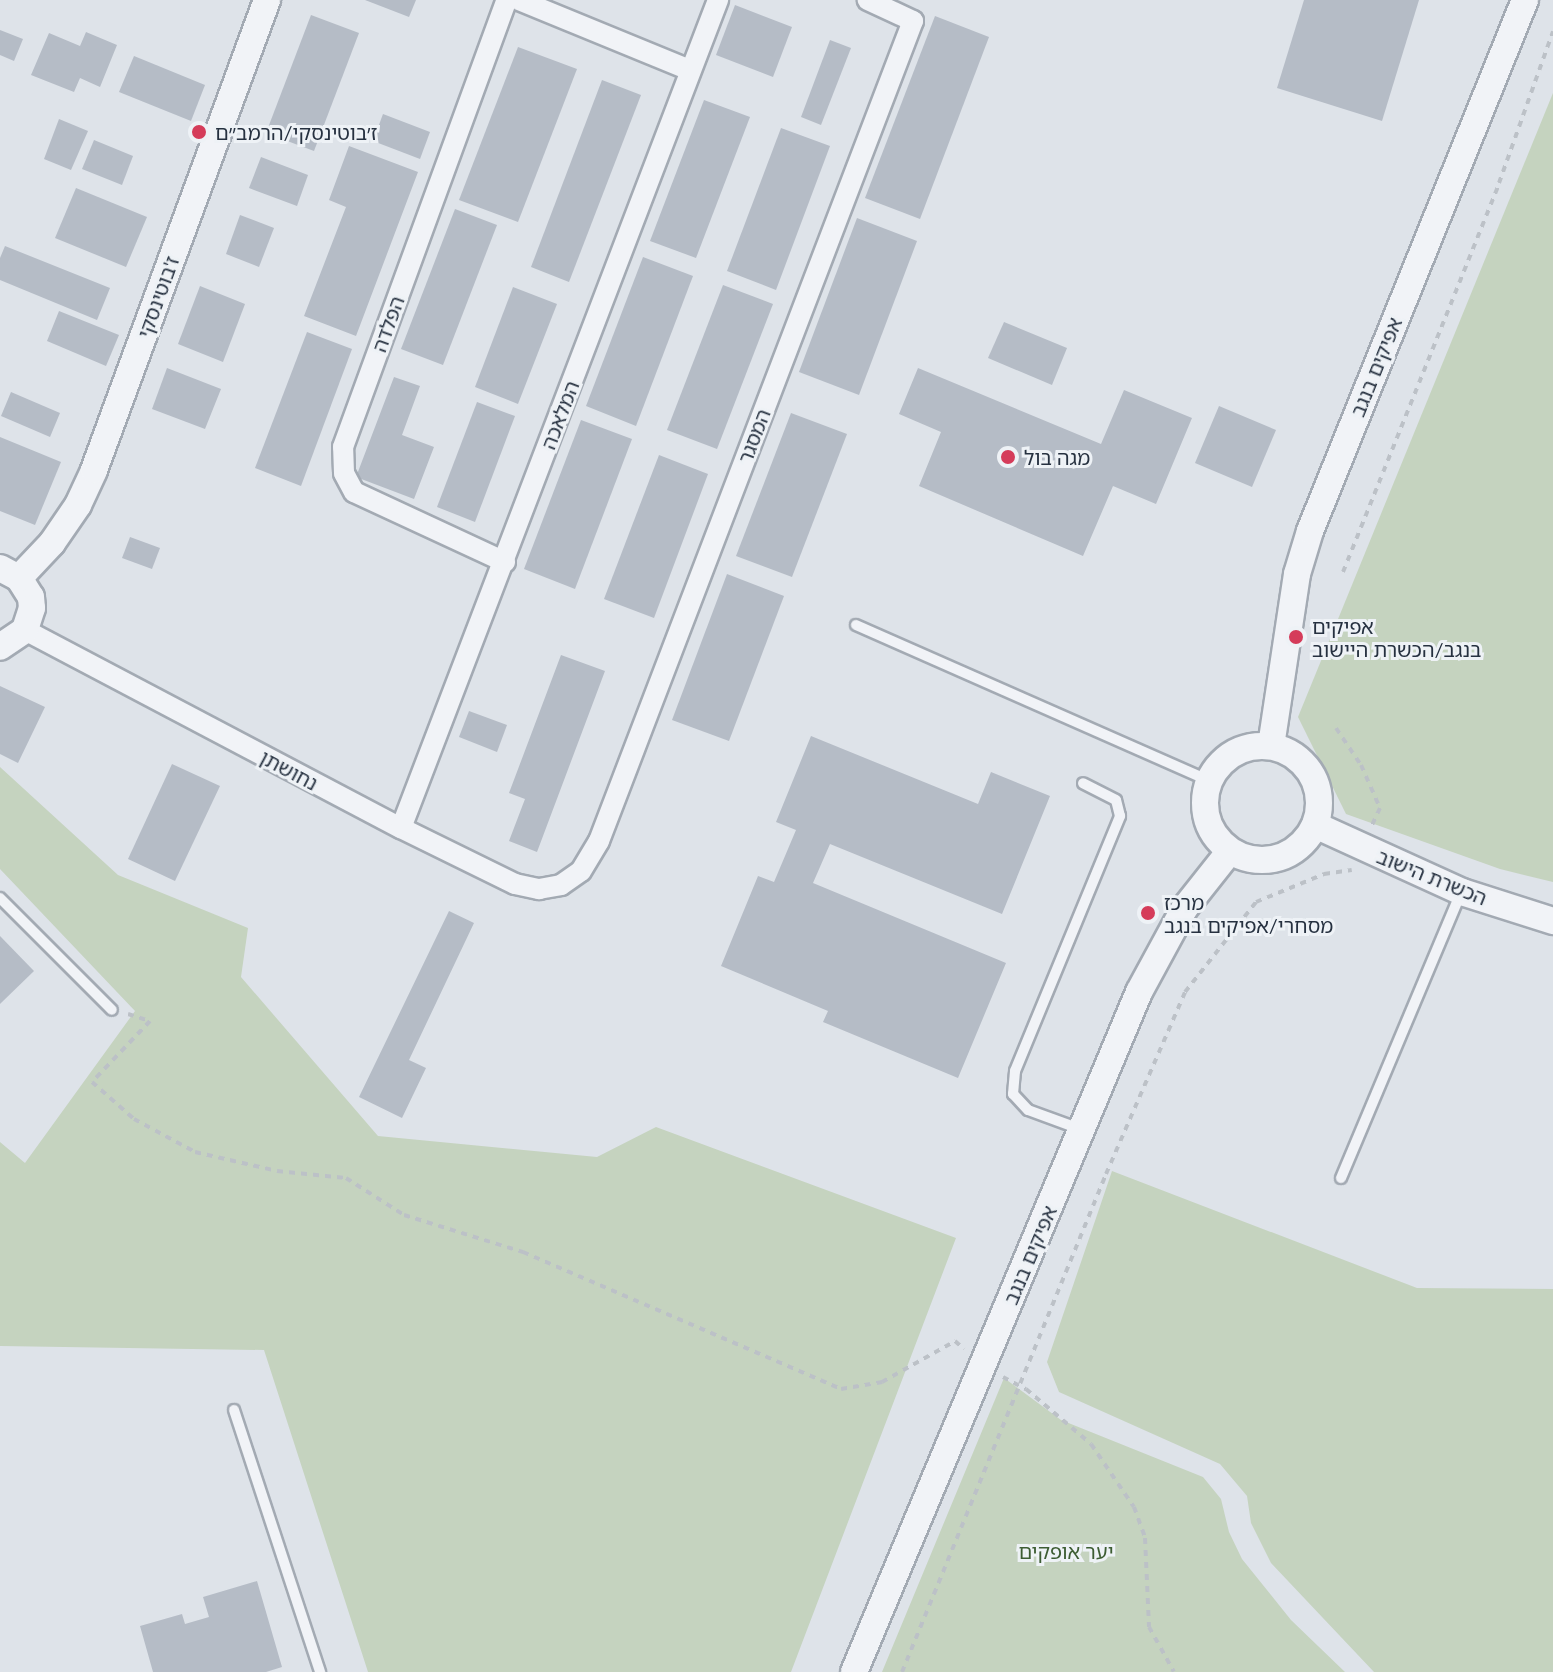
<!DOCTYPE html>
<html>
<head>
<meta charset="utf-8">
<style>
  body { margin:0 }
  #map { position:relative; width:1553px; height:1672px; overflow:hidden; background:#dee3e9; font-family:Lato,"Noto Sans Hebrew",sans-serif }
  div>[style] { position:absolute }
  .green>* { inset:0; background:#c5d3bf }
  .building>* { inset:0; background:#b5bcc6 }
  .path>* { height:4px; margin-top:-2px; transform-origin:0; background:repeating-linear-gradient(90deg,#bcc1c7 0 6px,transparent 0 12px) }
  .roads { filter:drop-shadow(2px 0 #a3aab3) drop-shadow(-2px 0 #a3aab3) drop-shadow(0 2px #a3aab3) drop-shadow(0 -2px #a3aab3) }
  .service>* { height:10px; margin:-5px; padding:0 5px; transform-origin:5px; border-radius:5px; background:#f1f3f7 }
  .minor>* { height:20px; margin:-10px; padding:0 10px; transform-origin:10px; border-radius:10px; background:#f1f3f7 }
  .tertiary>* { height:26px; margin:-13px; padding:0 13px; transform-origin:13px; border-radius:13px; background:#f1f3f7 }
  .tertiary>.ring { margin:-13px; padding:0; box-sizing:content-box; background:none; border:26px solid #f1f3f7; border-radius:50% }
  .dots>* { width:22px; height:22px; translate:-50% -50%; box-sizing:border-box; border:4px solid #eef2f6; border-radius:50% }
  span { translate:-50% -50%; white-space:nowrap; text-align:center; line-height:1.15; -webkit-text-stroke:6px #eef2f6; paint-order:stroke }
  .poi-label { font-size:20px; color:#263140 }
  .left { translate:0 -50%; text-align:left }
  .street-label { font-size:20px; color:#263140 }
  .park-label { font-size:20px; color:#3d5d33 }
</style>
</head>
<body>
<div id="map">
  <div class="green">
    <div style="clip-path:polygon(1553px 93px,1553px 882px,1500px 869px,1346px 814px,1298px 717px)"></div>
    <div style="clip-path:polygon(0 767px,118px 875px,248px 928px,241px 977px,378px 1136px,597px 1157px,656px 1127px,956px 1238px,791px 1672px,368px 1672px,264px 1350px,0 1346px,0 1142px,25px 1163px,135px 1011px,0 869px)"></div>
    <div style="clip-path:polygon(1112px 1171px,1417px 1288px,1553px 1289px,1553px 1672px,1374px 1672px,1271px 1563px,1251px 1523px,1247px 1496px,1220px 1464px,1059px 1392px,1047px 1362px)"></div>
    <div style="clip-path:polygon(1004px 1378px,1061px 1420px,1203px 1477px,1221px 1499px,1229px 1532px,1242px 1559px,1291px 1620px,1345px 1672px,882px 1672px)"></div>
  </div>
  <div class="building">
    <div style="clip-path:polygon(365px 0,416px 0,409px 17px)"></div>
    <div style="clip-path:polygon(1304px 0,1419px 0,1382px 121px,1277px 88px)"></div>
    <div style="clip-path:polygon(735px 5px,792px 27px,773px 77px,716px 55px)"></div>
    <div style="clip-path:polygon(311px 15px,359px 33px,314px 151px,266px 133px)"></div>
    <div style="clip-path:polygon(935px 16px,989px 37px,920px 219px,865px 198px)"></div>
    <div style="clip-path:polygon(0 30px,23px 39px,14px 61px,0 55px)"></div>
    <div style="clip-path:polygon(86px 32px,117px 45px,100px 87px,80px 78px,74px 92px,31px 75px,49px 33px,80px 46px)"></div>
    <div style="clip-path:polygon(830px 40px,851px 48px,821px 125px,801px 117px)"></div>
    <div style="clip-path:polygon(518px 47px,577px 69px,518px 222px,459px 200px)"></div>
    <div style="clip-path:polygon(134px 56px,205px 85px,191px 121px,119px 92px)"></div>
    <div style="clip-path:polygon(602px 80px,641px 95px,569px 282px,531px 267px)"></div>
    <div style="clip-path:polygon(704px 100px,750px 117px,696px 258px,650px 241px)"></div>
    <div style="clip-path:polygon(383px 114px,430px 132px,420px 159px,373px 141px)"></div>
    <div style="clip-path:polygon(59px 119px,88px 131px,71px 170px,44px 159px)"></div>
    <div style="clip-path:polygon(781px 128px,830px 146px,776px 290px,727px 271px)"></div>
    <div style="clip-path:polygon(94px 140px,133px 156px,122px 185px,82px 169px)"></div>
    <div style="clip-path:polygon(349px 146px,418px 172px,356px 336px,304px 316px,346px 207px,329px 200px)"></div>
    <div style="clip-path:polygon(261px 157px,308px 175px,297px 206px,249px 188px)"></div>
    <div style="clip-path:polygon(76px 188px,147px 217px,126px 267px,55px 238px)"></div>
    <div style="clip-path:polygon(455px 209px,497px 225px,443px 365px,401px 349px)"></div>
    <div style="clip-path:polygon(240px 215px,274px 228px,259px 267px,226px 254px)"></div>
    <div style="clip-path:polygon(857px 218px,917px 241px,859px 395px,799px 372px)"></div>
    <div style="clip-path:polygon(5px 246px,110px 288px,97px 320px,0 280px,0 258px)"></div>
    <div style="clip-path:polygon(643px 257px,693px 276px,636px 426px,586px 406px)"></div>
    <div style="clip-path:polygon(723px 285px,773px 304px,717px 449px,667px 430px)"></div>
    <div style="clip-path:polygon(200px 286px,245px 304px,223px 362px,178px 344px)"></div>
    <div style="clip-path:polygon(513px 287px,557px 304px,518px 404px,475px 387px)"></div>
    <div style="clip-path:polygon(59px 311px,119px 335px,106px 366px,47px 341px)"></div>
    <div style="clip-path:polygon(1004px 322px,1067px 348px,1052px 385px,988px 358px)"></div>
    <div style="clip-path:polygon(307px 332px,352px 349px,301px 486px,255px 468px)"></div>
    <div style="clip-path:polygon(167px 368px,221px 389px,205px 429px,152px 409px)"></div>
    <div style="clip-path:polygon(918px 368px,1101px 444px,1124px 390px,1192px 418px,1156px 504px,1113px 486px,1083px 556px,919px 486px,941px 432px,899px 414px)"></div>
    <div style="clip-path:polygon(394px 377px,420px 386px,402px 435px,434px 447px,414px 499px,356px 477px)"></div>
    <div style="clip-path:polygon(11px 392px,60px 413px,50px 437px,1px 416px)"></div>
    <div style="clip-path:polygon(477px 402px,515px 416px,475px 522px,437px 507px)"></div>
    <div style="clip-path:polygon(1219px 406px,1276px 430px,1252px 487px,1195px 463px)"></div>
    <div style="clip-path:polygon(791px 413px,847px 434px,792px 577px,736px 556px)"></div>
    <div style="clip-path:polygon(581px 420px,632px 439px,575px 589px,524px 569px)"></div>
    <div style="clip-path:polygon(0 437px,61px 462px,35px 525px,0 511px)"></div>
    <div style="clip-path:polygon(659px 455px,708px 474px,654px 618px,604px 599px)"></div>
    <div style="clip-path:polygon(130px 537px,160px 548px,152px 569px,122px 558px)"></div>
    <div style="clip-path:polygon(727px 574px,784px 596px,729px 741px,672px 720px)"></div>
    <div style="clip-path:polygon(561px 655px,605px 671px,537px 852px,509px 841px,525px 799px,509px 793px)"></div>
    <div style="clip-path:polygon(0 686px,45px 707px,18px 763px,0 754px)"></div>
    <div style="clip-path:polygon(469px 711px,507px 725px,497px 752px,459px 737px)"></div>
    <div style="clip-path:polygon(811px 736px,978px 804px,991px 772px,1050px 796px,1002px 914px,830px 844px,813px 883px,1006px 963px,958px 1078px,823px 1022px,828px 1011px,721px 966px,758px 876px,774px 882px,796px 830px,776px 822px)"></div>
    <div style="clip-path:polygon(172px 764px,220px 786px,175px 881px,128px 859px)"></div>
    <div style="clip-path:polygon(449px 911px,474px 923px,409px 1060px,426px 1068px,402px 1118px,359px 1097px)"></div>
    <div style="clip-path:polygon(0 936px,34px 971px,0 1004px)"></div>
    <div style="clip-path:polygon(257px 1581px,282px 1667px,266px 1672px,153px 1672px,140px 1626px,182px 1614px,185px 1624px,209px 1617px,203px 1597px)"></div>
  </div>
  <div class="path">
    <div style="left:1343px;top:572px;width:419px;rotate:-68.1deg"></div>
    <div style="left:1499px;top:183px;width:161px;rotate:-70.4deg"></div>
    <div style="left:1336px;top:728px;width:45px;rotate:56deg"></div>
    <div style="left:1361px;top:765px;width:47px;rotate:66.2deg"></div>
    <div style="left:1380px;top:808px;width:19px;rotate:115deg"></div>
    <div style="left:128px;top:1014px;width:23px;rotate:18deg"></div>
    <div style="left:150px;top:1021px;width:84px;rotate:133.6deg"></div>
    <div style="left:92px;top:1082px;width:56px;rotate:41.4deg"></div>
    <div style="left:134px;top:1119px;width:69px;rotate:28.4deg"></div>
    <div style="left:195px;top:1152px;width:84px;rotate:13deg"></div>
    <div style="left:277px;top:1171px;width:69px;rotate:5.8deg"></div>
    <div style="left:346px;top:1178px;width:69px;rotate:32.5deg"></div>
    <div style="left:404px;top:1215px;width:125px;rotate:17.3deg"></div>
    <div style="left:523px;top:1252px;width:346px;rotate:23.3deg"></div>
    <div style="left:841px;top:1389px;width:42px;rotate:-9.7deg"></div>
    <div style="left:882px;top:1382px;width:84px;rotate:-29.3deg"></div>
    <div style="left:955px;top:1341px;width:12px;rotate:42deg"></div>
    <div style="left:1003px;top:1377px;width:26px;rotate:28deg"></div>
    <div style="left:1026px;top:1389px;width:85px;rotate:40.2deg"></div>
    <div style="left:1091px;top:1444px;width:76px;rotate:55.7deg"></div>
    <div style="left:1134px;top:1507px;width:33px;rotate:70deg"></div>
    <div style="left:1145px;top:1538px;width:89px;rotate:87.4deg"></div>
    <div style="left:1149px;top:1627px;width:51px;rotate:60.9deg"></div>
    <div style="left:902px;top:1672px;width:538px;rotate:-67.72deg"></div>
    <div style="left:1106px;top:1174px;width:198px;rotate:-66.5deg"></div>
    <div style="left:1185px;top:992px;width:115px;rotate:-51.7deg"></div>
    <div style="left:1256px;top:902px;width:74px;rotate:-22.4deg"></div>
    <div style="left:1324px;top:874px;width:28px;rotate:-8deg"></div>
  </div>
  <div class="roads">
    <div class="service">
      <div style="left:856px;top:625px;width:387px;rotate:23.8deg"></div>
      <div style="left:0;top:898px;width:158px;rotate:45deg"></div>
      <div style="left:1080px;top:1129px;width:55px;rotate:-159.9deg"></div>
      <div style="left:1028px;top:1110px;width:22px;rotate:-133deg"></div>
      <div style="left:1013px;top:1094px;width:23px;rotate:-85deg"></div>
      <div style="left:1015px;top:1071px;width:276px;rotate:-67.6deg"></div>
      <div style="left:1120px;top:816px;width:16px;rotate:-104deg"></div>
      <div style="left:1116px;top:800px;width:37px;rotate:-153deg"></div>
      <div style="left:1341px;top:1178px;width:309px;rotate:-67.2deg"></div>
      <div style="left:234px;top:1410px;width:276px;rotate:71.8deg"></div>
    </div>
    <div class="minor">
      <div style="left:519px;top:0;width:185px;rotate:22.3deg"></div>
      <div style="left:505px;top:562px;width:166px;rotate:-155.1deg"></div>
      <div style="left:354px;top:492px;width:21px;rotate:-118deg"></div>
      <div style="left:344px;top:473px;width:26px;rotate:-92deg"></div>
      <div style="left:343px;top:447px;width:476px;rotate:-69.9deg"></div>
      <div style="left:25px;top:630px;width:425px;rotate:27.8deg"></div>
      <div style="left:401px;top:828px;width:127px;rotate:26.2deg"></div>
      <div style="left:515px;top:884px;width:25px;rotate:12deg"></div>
      <div style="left:539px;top:889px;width:22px;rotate:-10deg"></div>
      <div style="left:561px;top:885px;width:24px;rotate:-35deg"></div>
      <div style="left:581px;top:871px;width:35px;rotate:-59deg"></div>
      <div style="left:599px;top:841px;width:878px;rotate:-69.05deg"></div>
      <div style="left:913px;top:21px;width:50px;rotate:-155deg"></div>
      <div style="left:401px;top:828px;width:887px;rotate:-69.05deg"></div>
    </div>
    <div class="tertiary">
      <div style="left:0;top:568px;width:21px;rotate:28deg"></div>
      <div style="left:19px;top:578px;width:22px;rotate:58deg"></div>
      <div style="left:31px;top:597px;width:11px;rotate:85deg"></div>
      <div style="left:32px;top:608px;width:23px;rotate:108deg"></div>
      <div style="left:25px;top:630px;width:30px;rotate:146deg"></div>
      <div style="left:19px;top:578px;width:48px;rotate:-46.7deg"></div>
      <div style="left:52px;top:543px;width:46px;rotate:-55.6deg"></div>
      <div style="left:78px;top:505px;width:38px;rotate:-65deg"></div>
      <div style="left:94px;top:470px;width:501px;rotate:-69.79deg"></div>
      <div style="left:1271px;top:746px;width:174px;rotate:-81.4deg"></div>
      <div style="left:1297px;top:574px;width:45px;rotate:-73.2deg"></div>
      <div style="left:1310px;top:531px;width:573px;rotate:-67.96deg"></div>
      <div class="ring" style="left:1205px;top:746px;width:88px;height:88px"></div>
      <div style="left:1315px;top:825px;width:162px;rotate:24.5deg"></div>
      <div style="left:1462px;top:892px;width:96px;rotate:17.7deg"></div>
      <div style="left:854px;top:1672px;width:737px;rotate:-67.26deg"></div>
      <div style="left:1139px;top:992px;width:94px;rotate:-61.5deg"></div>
      <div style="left:1184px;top:909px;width:74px;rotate:-51.6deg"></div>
    </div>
  </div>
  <div class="dots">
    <div style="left:199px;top:132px;background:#d53c5a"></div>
    <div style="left:1008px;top:457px;background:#d53c5a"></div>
    <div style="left:1296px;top:637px;background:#d53c5a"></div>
    <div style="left:1148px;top:913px;background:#d53c5a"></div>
  </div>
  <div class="poi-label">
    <span class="left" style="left:215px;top:132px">ז׳בוטינסקי/הרמב״ם</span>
    <span class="left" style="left:1024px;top:457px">מגה בול</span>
    <span class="left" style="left:1312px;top:638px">אפיקים<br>בנגב/הכשרת היישוב</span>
    <span class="left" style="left:1164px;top:914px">מרכז<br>מסחרי/אפיקים בנגב</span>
  </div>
  <div class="street-label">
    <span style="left:158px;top:297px;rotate:-70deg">ז'בוטינסקי</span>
    <span style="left:388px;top:324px;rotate:-70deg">הפלדה</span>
    <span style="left:1376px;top:367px;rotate:-68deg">אפיקים בנגב</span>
    <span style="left:560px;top:415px;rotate:-69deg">המלאכה</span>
    <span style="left:754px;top:436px;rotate:-69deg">המסגר</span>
    <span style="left:289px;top:770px;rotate:28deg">נחושתן</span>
    <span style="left:1432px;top:877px;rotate:22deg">הכשרת הישוב</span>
    <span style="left:1030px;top:1255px;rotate:-67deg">אפיקים בנגב</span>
  </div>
  <div class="park-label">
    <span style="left:1066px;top:1551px">יער אופקים</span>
  </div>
</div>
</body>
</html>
